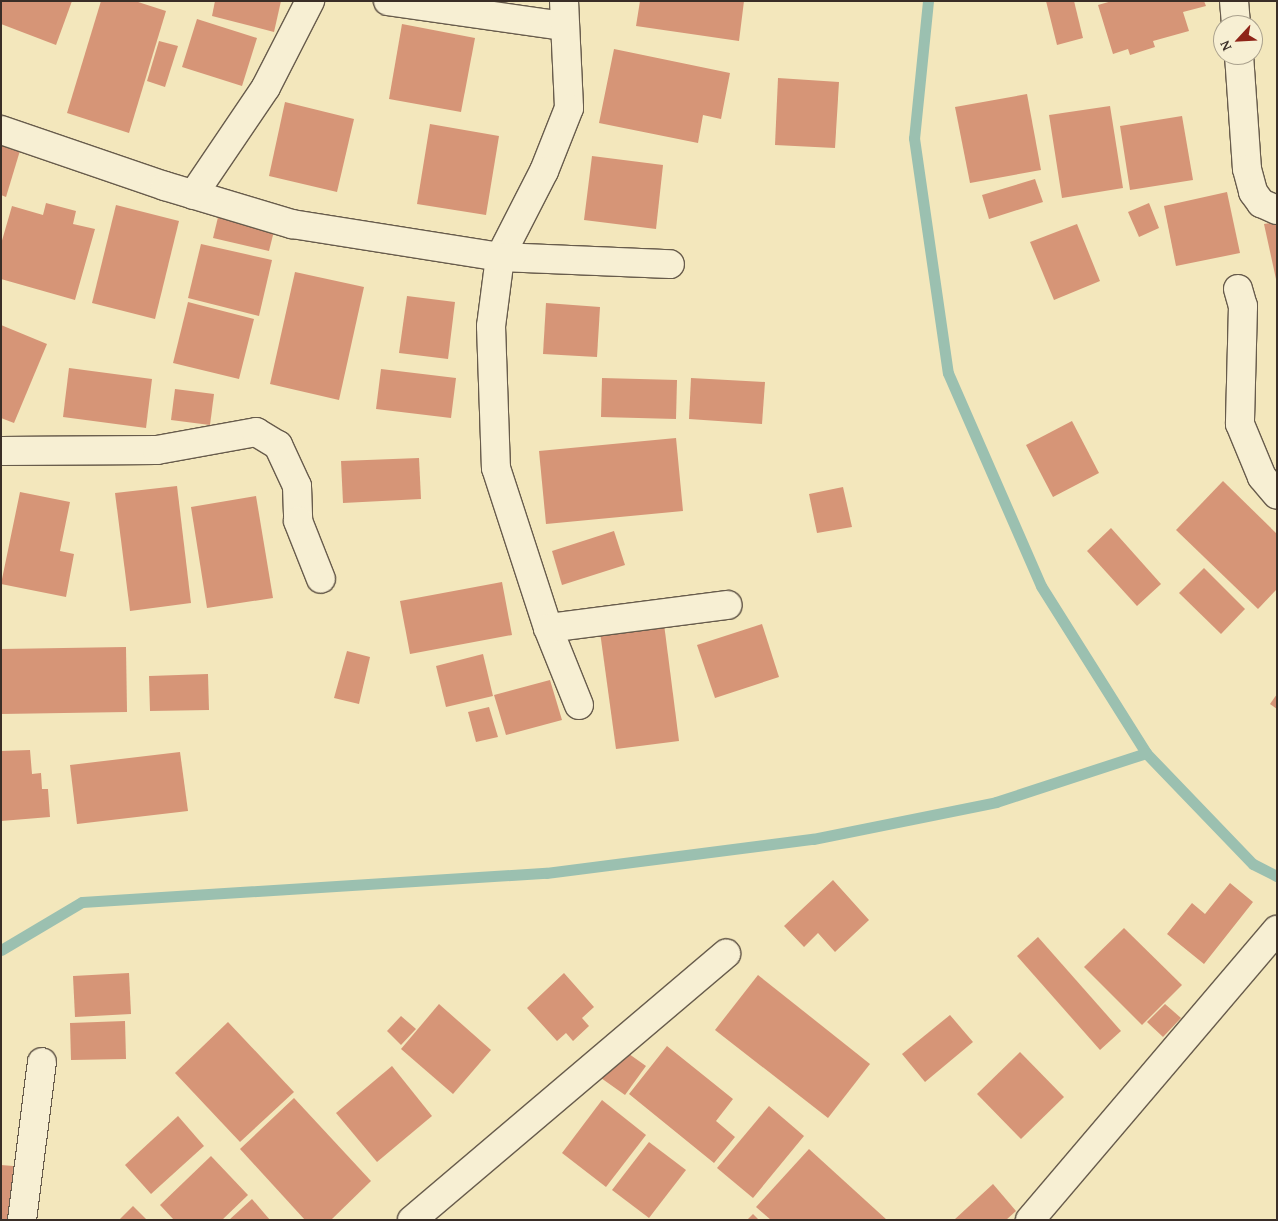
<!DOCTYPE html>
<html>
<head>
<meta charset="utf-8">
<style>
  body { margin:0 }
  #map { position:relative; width:1278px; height:1221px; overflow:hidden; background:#f3e7bc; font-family:"Gentium Book Plus",serif }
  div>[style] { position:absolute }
  .stream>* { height:11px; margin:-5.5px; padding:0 5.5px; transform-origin:5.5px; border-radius:5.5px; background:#9bc0b0 }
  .building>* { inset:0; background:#d69577 }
  .roads { filter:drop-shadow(1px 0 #685c4c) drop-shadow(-1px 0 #685c4c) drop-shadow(0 1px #685c4c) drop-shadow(0 -1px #685c4c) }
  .minor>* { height:28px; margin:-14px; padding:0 14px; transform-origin:14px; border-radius:14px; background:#f7efd3 }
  span { translate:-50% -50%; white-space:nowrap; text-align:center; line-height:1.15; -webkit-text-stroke:4px #f7efd3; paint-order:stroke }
  .frame { position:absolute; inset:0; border:2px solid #3a2e27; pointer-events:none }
  .north { position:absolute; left:1213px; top:15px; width:50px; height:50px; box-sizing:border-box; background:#f7efd3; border:1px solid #aba28e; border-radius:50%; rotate:245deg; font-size:14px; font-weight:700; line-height:20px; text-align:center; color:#3a2e27 }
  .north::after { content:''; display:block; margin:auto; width:18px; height:22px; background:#8f2418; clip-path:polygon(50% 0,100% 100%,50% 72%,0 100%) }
</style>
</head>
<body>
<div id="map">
  <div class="stream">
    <div style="left:928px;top:1px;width:138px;rotate:95.8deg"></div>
    <div style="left:914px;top:138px;width:237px;rotate:81.8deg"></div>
    <div style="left:948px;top:373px;width:232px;rotate:66.4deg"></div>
    <div style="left:1041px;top:586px;width:197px;rotate:57.8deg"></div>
    <div style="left:1146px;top:753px;width:154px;rotate:46.1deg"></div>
    <div style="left:1253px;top:864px;width:27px;rotate:27deg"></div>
    <div style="left:1px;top:950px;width:94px;rotate:-30.7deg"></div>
    <div style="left:82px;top:902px;width:465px;rotate:-3.6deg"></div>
    <div style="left:546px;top:873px;width:269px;rotate:-7.3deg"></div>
    <div style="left:813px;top:839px;width:187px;rotate:-11.4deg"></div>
    <div style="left:996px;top:802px;width:158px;rotate:-18.1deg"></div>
  </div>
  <div class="building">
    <div style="clip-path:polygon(1px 1px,72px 1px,56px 45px,1px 24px)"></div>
    <div style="clip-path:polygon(101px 1px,135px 1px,166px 11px,129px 133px,67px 113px)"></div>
    <div style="clip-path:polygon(215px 1px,281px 1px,274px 32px,212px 16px)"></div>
    <div style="clip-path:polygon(640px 1px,744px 1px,739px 41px,636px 26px)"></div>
    <div style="clip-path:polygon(1046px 1px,1074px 1px,1083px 38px,1057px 45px)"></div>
    <div style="clip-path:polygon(1112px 1px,1204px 1px,1206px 6px,1183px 12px,1189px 31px,1153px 41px,1155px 47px,1130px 55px,1128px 49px,1113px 54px,1098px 5px)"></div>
    <div style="clip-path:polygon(197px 19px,257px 38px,242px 86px,182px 67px)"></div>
    <div style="clip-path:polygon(402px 24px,475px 38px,461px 112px,389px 99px)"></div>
    <div style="clip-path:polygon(159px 41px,178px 46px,165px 87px,147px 81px)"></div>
    <div style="clip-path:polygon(614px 49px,730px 73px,721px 119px,703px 115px,698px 143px,599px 123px)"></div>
    <div style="clip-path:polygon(778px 78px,839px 82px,835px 148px,775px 145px)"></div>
    <div style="clip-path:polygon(1027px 94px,1041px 170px,970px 183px,955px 107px)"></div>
    <div style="clip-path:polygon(285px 102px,354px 119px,337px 192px,269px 176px)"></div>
    <div style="clip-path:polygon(1110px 106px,1123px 188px,1062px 198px,1049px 115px)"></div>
    <div style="clip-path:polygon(1182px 116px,1193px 180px,1130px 190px,1120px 126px)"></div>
    <div style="clip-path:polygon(430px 124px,499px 136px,486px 215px,417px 204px)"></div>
    <div style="clip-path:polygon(1px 138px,22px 144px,6px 197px,1px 195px)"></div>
    <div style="clip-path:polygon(592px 156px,663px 165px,656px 229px,584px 220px)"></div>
    <div style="clip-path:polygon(1035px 179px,1043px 202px,989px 219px,982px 195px)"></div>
    <div style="clip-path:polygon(1227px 192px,1240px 253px,1176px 266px,1164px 206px)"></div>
    <div style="clip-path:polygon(46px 203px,76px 211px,73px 224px,95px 229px,75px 300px,1px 279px,1px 244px,12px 206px,43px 215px)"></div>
    <div style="clip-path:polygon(1149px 203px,1159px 228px,1139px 237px,1128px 212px)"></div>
    <div style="clip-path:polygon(116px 205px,179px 221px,155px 319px,92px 303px)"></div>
    <div style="clip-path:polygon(219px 213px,275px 227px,269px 251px,213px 238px)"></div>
    <div style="clip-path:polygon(1277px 222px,1277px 279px,1276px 279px,1264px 224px)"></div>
    <div style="clip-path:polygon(1077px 224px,1100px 281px,1054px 300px,1030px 242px)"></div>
    <div style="clip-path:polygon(201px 244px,272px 260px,259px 316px,188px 298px)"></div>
    <div style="clip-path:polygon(295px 272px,364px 287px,339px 400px,270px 384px)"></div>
    <div style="clip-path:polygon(407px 296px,455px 302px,448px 359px,399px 353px)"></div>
    <div style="clip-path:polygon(188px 302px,254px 319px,239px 379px,173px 363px)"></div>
    <div style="clip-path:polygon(546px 303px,600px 307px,597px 357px,543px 354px)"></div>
    <div style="clip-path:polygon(1px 325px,47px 344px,14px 423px,1px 418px)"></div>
    <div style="clip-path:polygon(69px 368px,152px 379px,146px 428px,63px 417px)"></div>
    <div style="clip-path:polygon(381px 369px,456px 378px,451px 418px,376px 409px)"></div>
    <div style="clip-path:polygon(602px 378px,677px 380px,676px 419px,601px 417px)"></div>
    <div style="clip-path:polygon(691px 378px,765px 382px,762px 424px,689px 419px)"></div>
    <div style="clip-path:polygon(175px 389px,214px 394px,210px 425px,171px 420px)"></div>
    <div style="clip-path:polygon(1072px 421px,1099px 473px,1053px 497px,1026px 445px)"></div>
    <div style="clip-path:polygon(676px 438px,683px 511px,546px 524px,539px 451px)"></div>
    <div style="clip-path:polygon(419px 458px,421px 499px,343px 503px,341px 461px)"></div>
    <div style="clip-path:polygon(1223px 481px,1277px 534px,1277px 589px,1258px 609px,1176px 530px)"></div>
    <div style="clip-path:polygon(177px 486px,191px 603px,130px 611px,115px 493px)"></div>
    <div style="clip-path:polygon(843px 487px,852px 527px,817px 533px,809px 494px)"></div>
    <div style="clip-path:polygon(20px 492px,70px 502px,60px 551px,74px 554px,66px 597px,1px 584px)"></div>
    <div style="clip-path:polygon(256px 496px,273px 598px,207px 608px,191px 507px)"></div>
    <div style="clip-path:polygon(1111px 528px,1161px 584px,1137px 606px,1087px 551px)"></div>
    <div style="clip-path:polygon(614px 531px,625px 565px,562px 585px,552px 551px)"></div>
    <div style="clip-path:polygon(1204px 568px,1245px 609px,1221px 634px,1179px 593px)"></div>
    <div style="clip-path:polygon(502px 582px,512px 635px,410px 654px,400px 601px)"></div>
    <div style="clip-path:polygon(664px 624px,679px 741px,616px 749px,600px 632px)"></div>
    <div style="clip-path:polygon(762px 624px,779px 677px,715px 698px,697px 645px)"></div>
    <div style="clip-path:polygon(126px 647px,127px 712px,1px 714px,1px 649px)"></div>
    <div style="clip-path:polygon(347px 651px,370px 657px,359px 704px,334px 698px)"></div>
    <div style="clip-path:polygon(483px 654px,493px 696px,446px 707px,436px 666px)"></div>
    <div style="clip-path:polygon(208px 674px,209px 710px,150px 711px,149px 676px)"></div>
    <div style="clip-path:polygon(550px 680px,562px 720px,506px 735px,494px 695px)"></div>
    <div style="clip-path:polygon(1277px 694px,1277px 709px,1270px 704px)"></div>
    <div style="clip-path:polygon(489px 707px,498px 737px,476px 742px,468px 712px)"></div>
    <div style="clip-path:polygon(30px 750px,32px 774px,41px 773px,42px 789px,48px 789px,50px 817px,1px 821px,1px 751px)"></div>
    <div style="clip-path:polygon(180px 752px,188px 811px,77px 824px,70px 765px)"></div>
    <div style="clip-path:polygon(833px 880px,869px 920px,835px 952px,818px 933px,804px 947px,784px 926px)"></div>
    <div style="clip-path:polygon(1230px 883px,1253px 902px,1204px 964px,1167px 934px,1192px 903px,1205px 914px)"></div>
    <div style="clip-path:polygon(1124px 928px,1182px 985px,1142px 1025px,1084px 967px)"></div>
    <div style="clip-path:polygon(1038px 937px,1121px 1031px,1100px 1050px,1017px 956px)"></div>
    <div style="clip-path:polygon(129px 973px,131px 1014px,75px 1017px,73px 976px)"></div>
    <div style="clip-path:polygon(564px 973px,594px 1007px,582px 1018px,589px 1026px,573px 1041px,566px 1033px,557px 1041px,527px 1008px)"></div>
    <div style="clip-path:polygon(758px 975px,870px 1064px,828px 1118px,715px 1030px)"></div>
    <div style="clip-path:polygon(439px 1004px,491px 1050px,453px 1094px,401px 1049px)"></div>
    <div style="clip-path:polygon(1165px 1004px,1181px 1018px,1163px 1037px,1147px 1022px)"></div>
    <div style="clip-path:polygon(950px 1015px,973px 1042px,925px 1082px,902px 1054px)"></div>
    <div style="clip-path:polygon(401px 1016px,416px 1029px,401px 1045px,387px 1031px)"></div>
    <div style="clip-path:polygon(125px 1021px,126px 1059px,71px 1060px,70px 1023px)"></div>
    <div style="clip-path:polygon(228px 1022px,294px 1092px,240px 1142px,175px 1073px)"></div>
    <div style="clip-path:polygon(667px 1046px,733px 1099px,716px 1121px,735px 1137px,714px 1163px,629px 1094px)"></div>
    <div style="clip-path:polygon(622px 1049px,646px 1066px,625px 1095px,601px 1078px)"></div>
    <div style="clip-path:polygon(1020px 1052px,1064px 1097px,1021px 1139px,977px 1094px)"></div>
    <div style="clip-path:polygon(392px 1066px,432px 1116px,377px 1162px,336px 1113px)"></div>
    <div style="clip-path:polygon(294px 1098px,371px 1181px,331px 1220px,305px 1220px,240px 1149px)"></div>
    <div style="clip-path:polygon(602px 1100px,646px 1135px,606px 1187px,562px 1153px)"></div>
    <div style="clip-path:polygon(769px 1106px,804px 1136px,753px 1198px,717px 1168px)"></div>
    <div style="clip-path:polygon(178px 1116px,204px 1146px,151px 1194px,125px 1165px)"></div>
    <div style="clip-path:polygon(649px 1142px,686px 1170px,649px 1218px,612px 1190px)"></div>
    <div style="clip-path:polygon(809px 1149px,887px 1220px,771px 1220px,756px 1207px)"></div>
    <div style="clip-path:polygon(211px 1156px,248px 1195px,222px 1220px,174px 1220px,160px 1205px)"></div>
    <div style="clip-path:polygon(1px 1165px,13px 1166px,12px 1220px,1px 1220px)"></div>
    <div style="clip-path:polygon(993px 1184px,1016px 1211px,1006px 1220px,954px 1220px)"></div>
    <div style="clip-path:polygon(252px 1199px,270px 1220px,229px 1220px)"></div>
    <div style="clip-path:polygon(133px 1206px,147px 1220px,119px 1220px)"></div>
    <div style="clip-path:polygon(753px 1214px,759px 1220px,747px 1220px)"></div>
  </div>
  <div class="roads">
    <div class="minor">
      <div style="left:388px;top:1px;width:178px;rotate:8.1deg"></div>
      <div style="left:564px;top:1px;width:107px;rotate:87.3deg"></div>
      <div style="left:569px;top:108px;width:68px;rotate:111.6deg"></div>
      <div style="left:544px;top:171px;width:97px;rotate:117.1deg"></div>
      <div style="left:500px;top:257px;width:70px;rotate:97.4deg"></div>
      <div style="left:491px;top:326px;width:142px;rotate:88deg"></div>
      <div style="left:496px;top:468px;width:168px;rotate:72deg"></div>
      <div style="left:548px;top:628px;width:83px;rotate:68.1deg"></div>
      <div style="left:1234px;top:1px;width:24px;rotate:85deg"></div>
      <div style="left:1239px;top:55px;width:114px;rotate:86deg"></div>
      <div style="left:1247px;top:169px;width:24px;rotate:75deg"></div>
      <div style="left:1253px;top:192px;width:14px;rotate:54deg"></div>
      <div style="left:1261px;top:203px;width:17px;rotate:24deg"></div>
      <div style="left:1px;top:130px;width:173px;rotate:18.9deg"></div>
      <div style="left:165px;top:186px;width:133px;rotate:16.7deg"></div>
      <div style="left:292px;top:224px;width:211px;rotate:9deg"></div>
      <div style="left:500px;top:257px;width:170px;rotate:2.4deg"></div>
      <div style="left:193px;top:195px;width:130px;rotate:-55.9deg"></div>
      <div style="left:266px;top:87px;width:97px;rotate:-62.9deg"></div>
      <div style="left:1238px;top:289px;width:18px;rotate:74deg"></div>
      <div style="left:1243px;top:306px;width:118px;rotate:91.5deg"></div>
      <div style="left:1240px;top:424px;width:57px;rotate:67.5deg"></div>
      <div style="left:1262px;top:477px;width:23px;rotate:50deg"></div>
      <div style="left:1px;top:451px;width:156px;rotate:-0.4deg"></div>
      <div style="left:157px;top:450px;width:101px;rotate:-10.3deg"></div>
      <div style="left:256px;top:432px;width:26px;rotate:31deg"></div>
      <div style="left:278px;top:445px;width:45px;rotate:65.1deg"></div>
      <div style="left:297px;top:486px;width:35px;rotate:88deg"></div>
      <div style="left:298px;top:521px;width:62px;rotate:68.4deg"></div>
      <div style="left:548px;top:628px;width:181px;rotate:-7.3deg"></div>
      <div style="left:22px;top:1220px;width:159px;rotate:-82.8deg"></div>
      <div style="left:412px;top:1220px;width:412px;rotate:-40.3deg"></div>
      <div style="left:1030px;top:1220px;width:381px;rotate:-49.6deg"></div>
    </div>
  </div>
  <div class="frame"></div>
  <div class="north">N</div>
</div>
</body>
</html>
